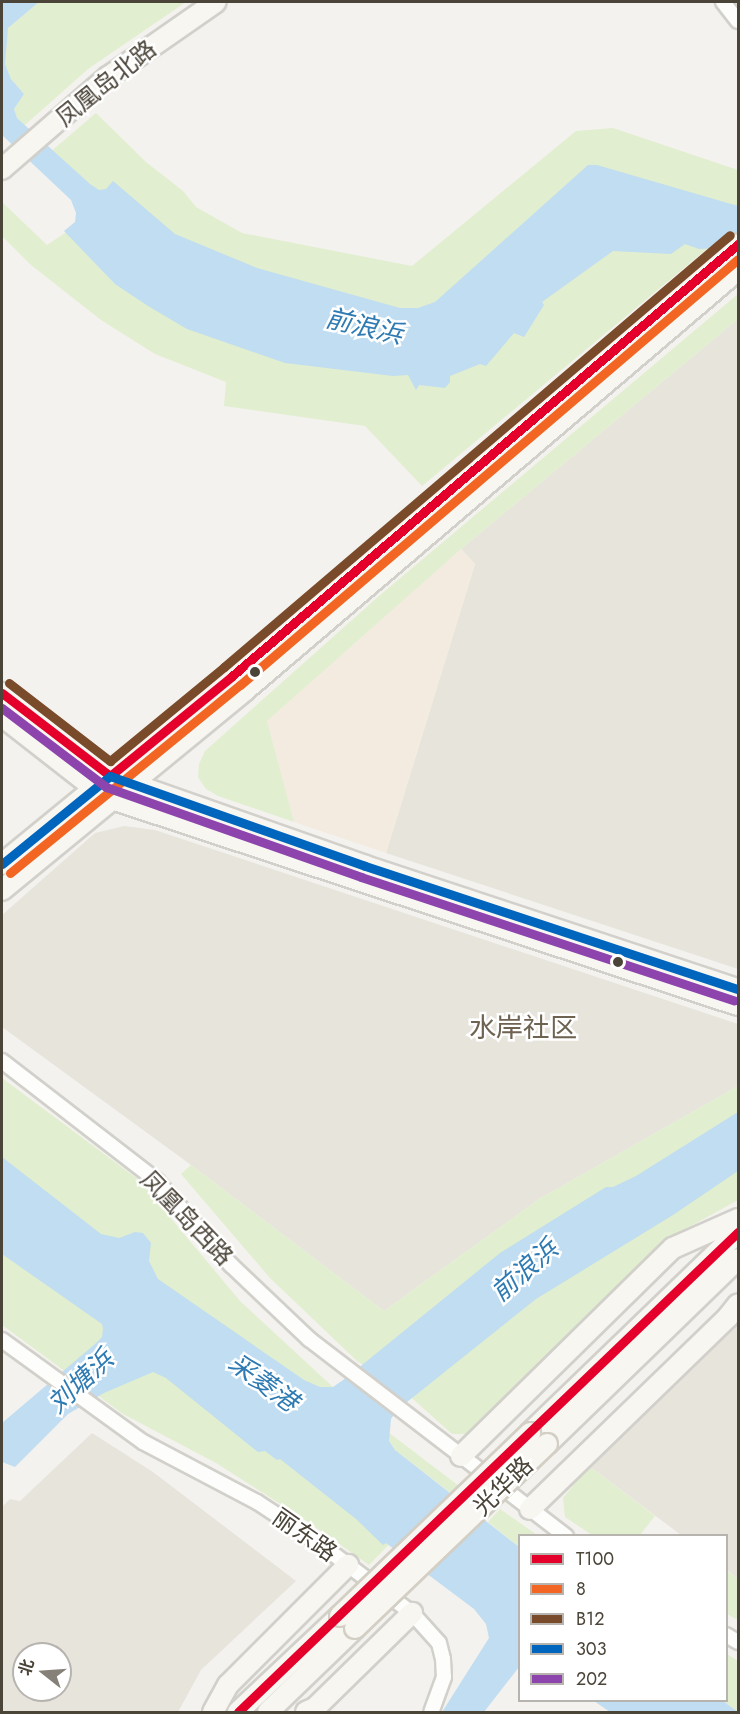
<!DOCTYPE html>
<html>
<head>
<meta charset="utf-8">
<style>
  body { margin:0 }
  #map { position:relative; width:740px; height:1714px; overflow:hidden; background:#f4f2ee; font-family:Jost,"Noto Sans SC",sans-serif }
  div>[style] { position:absolute }
  .residential>* { inset:0; background:#e7e4dc }
  .commercial>* { inset:0; background:#f3ebdf }
  .green>* { inset:0; background:#e1eecf }
  .water>* { inset:0; background:#c0ddf1 }
  .roads { filter:drop-shadow(2px 0 #d2d0cb) drop-shadow(-2px 0 #d2d0cb) drop-shadow(0 2px #d2d0cb) drop-shadow(0 -2px #d2d0cb) }
  .street>* { height:14px; margin:-7px; padding:0 7px; transform-origin:7px; border-radius:7px; background:#fdfdfc }
  .secondary>* { height:20px; margin:-10px; padding:0 10px; transform-origin:10px; border-radius:10px; background:#f7f6f1 }
  .bridges { filter:drop-shadow(2px 0 #d3cfc5) drop-shadow(-2px 0 #d3cfc5) drop-shadow(0 2px #d3cfc5) drop-shadow(0 -2px #d3cfc5) }
  .secondary-bridge>* { height:20px; margin:-10px; padding:0 10px; transform-origin:10px; border-radius:10px; background:#f7f6f1 }
  .bus-1>* { height:9px; margin:-4.5px; padding:0 4.5px; transform-origin:4.5px; border-radius:4.5px; background:#e4002b }
  .bus-2>* { height:9px; margin:-4.5px; padding:0 4.5px; transform-origin:4.5px; border-radius:4.5px; background:#f26522 }
  .bus-3>* { height:9px; margin:-4.5px; padding:0 4.5px; transform-origin:4.5px; border-radius:4.5px; background:#7a4b2a }
  .bus-4>* { height:9px; margin:-4.5px; padding:0 4.5px; transform-origin:4.5px; border-radius:4.5px; background:#0065bd }
  .bus-5>* { height:9px; margin:-4.5px; padding:0 4.5px; transform-origin:4.5px; border-radius:4.5px; background:#8e44ad }
  .dots>* { width:16px; height:16px; translate:-50% -50%; box-sizing:border-box; border:3px solid #fff; border-radius:50% }
  span { translate:-50% -50%; white-space:nowrap; text-align:center; line-height:1.15; -webkit-text-stroke:5px #fff; paint-order:stroke }
  .street-label { font-size:24px; color:#4b4439 }
  .water-label { font-size:26px; color:#2e7ab2; font-style:italic }
  .quarter-label { font-size:27px; color:#6e6250 }
  .frame { position:absolute; inset:0; border:3px solid #4b4439; pointer-events:none }
  .legend { position:absolute; left:518px; top:1534px; width:210px; height:168px; box-sizing:border-box; background:#fff; border:2px solid #b7b4b0; margin:0; padding:8px 10px; list-style:none; font-size:18px; color:#4b4439 }
  .legend li { display:flex; align-items:center; gap:12px; height:30px }
  .legend b { width:30px; border:2px solid #b7b4b0 }
  .north { position:absolute; left:12px; top:1642px; width:60px; height:60px; box-sizing:border-box; background:#fff; border:2px solid #b7b4b0; border-radius:50%; rotate:287deg; font-size:16px; font-weight:700; line-height:24px; text-align:center; color:#4b4439 }
  .north::after { content:''; display:block; margin:auto; width:21px; height:27px; background:#868178; clip-path:polygon(50% 0,100% 100%,50% 72%,0 100%) }
</style>
</head>
<body>
<div id="map">
  <div class="residential">
    <div style="clip-path:polygon(738px 319px,738px 969px,386px 853px,475px 564px,461px 549px)"></div>
    <div style="clip-path:polygon(124px 826px,155px 830px,738px 1024px,738px 1086px,539px 1199px,384px 1311px,191px 1165px,2px 1027px,2px 915px,95px 833px)"></div>
    <div style="clip-path:polygon(738px 1315px,738px 1579px,727px 1570px,726px 1536px,681px 1535px,589px 1466px)"></div>
    <div style="clip-path:polygon(evenodd,92px 1433px,153px 1472px,296px 1581px,201px 1670px,178px 1712px,2px 1712px,2px 1507px,10px 1499px,20px 1501px,92px 1433px,24px 1654px,60px 1654px,60px 1690px,24px 1690px,24px 1654px)"></div>
  </div>
  <div class="commercial">
    <div style="clip-path:polygon(461px 549px,475px 564px,386px 853px,294px 822px,267px 721px)"></div>
  </div>
  <div class="green">
    <div style="clip-path:polygon(39px 2px,186px 2px,88px 69px,25px 125px,17px 118px,14px 109px,24px 94px,11px 79px,5px 64px,5px 46px,8px 28px)"></div>
    <div style="clip-path:polygon(96px 113px,146px 162px,183px 191px,196px 207px,242px 233px,412px 266px,576px 131px,613px 128px,738px 170px,738px 223px,422px 486px,365px 426px,224px 406px,226px 382px,155px 354px,101px 320px,31px 265px,2px 236px,2px 202px,47px 245px,86px 219px,48px 154px)"></div>
    <div style="clip-path:polygon(738px 294px,738px 319px,461px 549px,267px 721px,294px 822px,218px 796px,206px 789px,198px 777px,199px 764px,205px 751px,379px 596px)"></div>
    <div style="clip-path:polygon(2px 1078px,139px 1180px,240px 1301px,333px 1387px,323px 1402px,2px 1171px)"></div>
    <div style="clip-path:polygon(738px 1086px,738px 1200px,671px 1237px,466px 1434px,452px 1434px,404px 1391px,357px 1361px,270px 1278px,181px 1174px,191px 1165px,384px 1311px,539px 1199px)"></div>
    <div style="clip-path:polygon(2px 1235px,402px 1531px,369px 1565px,301px 1517px,216px 1463px,123px 1414px,2px 1325px)"></div>
    <div style="clip-path:polygon(388px 1432px,459px 1486px,452px 1494px,395px 1450px,389px 1441px)"></div>
    <div style="clip-path:polygon(589px 1466px,655px 1516px,640px 1535px,592px 1535px,565px 1517px,563px 1498px)"></div>
    <div style="clip-path:polygon(500px 1509px,537px 1535px,520px 1536px,519px 1547px,488px 1522px)"></div>
    <div style="clip-path:polygon(726px 1570px,738px 1579px,738px 1620px,727px 1614px)"></div>
    <div style="clip-path:polygon(727px 1654px,738px 1661px,738px 1712px,723px 1701px,726px 1700px)"></div>
  </div>
  <div class="water">
    <div style="clip-path:polygon(2px 2px,39px 2px,8px 28px,5px 64px,11px 79px,24px 94px,14px 109px,17px 118px,90px 184px,99px 190px,106px 189px,113px 181px,175px 234px,257px 268px,400px 308px,418px 308px,435px 302px,588px 165px,597px 165px,738px 206px,738px 247px,699px 249px,685px 244px,671px 254px,613px 251px,542px 302px,544px 305px,524px 337px,514px 333px,486px 366px,480px 364px,450px 376px,450px 382px,445px 388px,419px 385px,416px 390px,408px 375px,393px 376px,285px 363px,187px 329px,148px 306px,115px 284px,64px 231px,75px 222px,76px 213px,71px 200px,2px 135px)"></div>
    <div style="clip-path:polygon(738px 1112px,738px 1171px,673px 1215px,536px 1299px,397px 1410px,391px 1419px,389px 1441px,395px 1450px,519px 1547px,519px 1667px,484px 1712px,442px 1712px,489px 1638px,486px 1624px,474px 1609px,386px 1543px,383px 1545px,356px 1519px,280px 1459px,277px 1460px,265px 1451px,258px 1452px,166px 1378px,153px 1372px,104px 1393px,68px 1414px,15px 1467px,2px 1462px,2px 1423px,95px 1344px,102px 1337px,103px 1329px,102px 1324px,2px 1254px,2px 1157px,101px 1234px,119px 1238px,135px 1232px,143px 1233px,151px 1243px,149px 1261px,158px 1279px,304px 1380px,320px 1387px,333px 1387px,346px 1378px,500px 1253px,606px 1187px,613px 1187px,636px 1176px)"></div>
    <div style="clip-path:polygon(594px 1701px,723px 1701px,738px 1712px,610px 1712px)"></div>
  </div>
  <div class="roads">
    <div class="street">
      <div style="left:723px;top:2px;width:24px;rotate:52deg"></div>
      <div style="left:2px;top:1061px;width:196px;rotate:37.7deg"></div>
      <div style="left:157px;top:1181px;width:112px;rotate:48.6deg"></div>
      <div style="left:231px;top:1265px;width:108px;rotate:43.5deg"></div>
      <div style="left:309px;top:1339px;width:324px;rotate:37.5deg"></div>
      <div style="left:2px;top:1340px;width:174px;rotate:35.9deg"></div>
      <div style="left:143px;top:1442px;width:129px;rotate:27.8deg"></div>
      <div style="left:257px;top:1502px;width:66px;rotate:33.2deg"></div>
      <div style="left:312px;top:1538px;width:125px;rotate:36.9deg"></div>
      <div style="left:412px;top:1613px;width:40px;rotate:48deg"></div>
      <div style="left:439px;top:1643px;width:16px;rotate:76deg"></div>
      <div style="left:443px;top:1659px;width:18px;rotate:87deg"></div>
      <div style="left:444px;top:1677px;width:37px;rotate:110deg"></div>
      <div style="left:726px;top:1635px;width:14px;rotate:30deg"></div>
    </div>
    <div class="secondary">
      <div style="left:2px;top:169px;width:140px;rotate:-41deg"></div>
      <div style="left:108px;top:77px;width:131px;rotate:-34.8deg"></div>
      <div style="left:2px;top:693px;width:136px;rotate:37.5deg"></div>
      <div style="left:110px;top:776px;width:270px;rotate:19.4deg"></div>
      <div style="left:365px;top:866px;width:393px;rotate:18.3deg"></div>
      <div style="left:2px;top:716px;width:117px;rotate:38deg"></div>
      <div style="left:94px;top:788px;width:21px;rotate:31deg"></div>
      <div style="left:112px;top:799px;width:659px;rotate:18.22deg"></div>
      <div style="left:2px;top:864px;width:297px;rotate:-39.3deg"></div>
      <div style="left:232px;top:676px;width:665px;rotate:-40.49deg"></div>
      <div style="left:2px;top:890px;width:313px;rotate:-39.4deg"></div>
      <div style="left:244px;top:691px;width:649px;rotate:-40.44deg"></div>
      <div style="left:530px;top:1433px;width:289px;rotate:-44deg"></div>
      <div style="left:547px;top:1444px;width:266px;rotate:-44.1deg"></div>
      <div style="left:461px;top:1456px;width:297px;rotate:-44.5deg"></div>
      <div style="left:673px;top:1248px;width:71px;rotate:-24deg"></div>
      <div style="left:530px;top:1509px;width:276px;rotate:-44.1deg"></div>
      <div style="left:728px;top:1317px;width:16px;rotate:-52deg"></div>
      <div style="left:213px;top:1712px;width:31px;rotate:-61deg"></div>
      <div style="left:228px;top:1685px;width:170px;rotate:-45deg"></div>
      <div style="left:238px;top:1712px;width:140px;rotate:-43.3deg"></div>
      <div style="left:268px;top:1712px;width:121px;rotate:-44deg"></div>
      <div style="left:306px;top:1712px;width:10px;rotate:-24deg"></div>
      <div style="left:315px;top:1708px;width:136px;rotate:-44.4deg"></div>
    </div>
  </div>
  <div class="bridges">
    <div class="secondary-bridge">
      <div style="left:340px;top:1616px;width:264px;rotate:-43.9deg"></div>
      <div style="left:355px;top:1628px;width:266px;rotate:-43.8deg"></div>
    </div>
  </div>
  <div class="bus-1">
    <div style="left:2px;top:693px;width:136px;rotate:37.5deg"></div>
    <div style="left:110px;top:776px;width:158px;rotate:-39.3deg"></div>
    <div style="left:232px;top:676px;width:665px;rotate:-40.49deg"></div>
    <div style="left:238px;top:1712px;width:693px;rotate:-43.83deg"></div>
  </div>
  <div class="bus-2">
    <div style="left:10px;top:873px;width:297px;rotate:-39.3deg"></div>
    <div style="left:240px;top:685px;width:655px;rotate:-40.54deg"></div>
  </div>
  <div class="bus-3">
    <div style="left:9px;top:683px;width:128px;rotate:37.7deg"></div>
    <div style="left:110px;top:761px;width:148px;rotate:-39.5deg"></div>
    <div style="left:224px;top:667px;width:665px;rotate:-40.49deg"></div>
  </div>
  <div class="bus-4">
    <div style="left:2px;top:864px;width:139px;rotate:-39.2deg"></div>
    <div style="left:110px;top:776px;width:270px;rotate:19.4deg"></div>
    <div style="left:365px;top:866px;width:393px;rotate:18.3deg"></div>
  </div>
  <div class="bus-5">
    <div style="left:2px;top:708px;width:131px;rotate:37.2deg"></div>
    <div style="left:106px;top:787px;width:270px;rotate:19.4deg"></div>
    <div style="left:361px;top:877px;width:393px;rotate:18.3deg"></div>
  </div>
  <div class="dots">
    <div style="left:255px;top:672px;background:#4b4439"></div>
    <div style="left:618px;top:962px;background:#4b4439"></div>
  </div>
  <div class="street-label">
    <span style="left:106px;top:83px;rotate:-39deg">凤凰岛北路</span>
    <span style="left:187px;top:1218px;rotate:46deg">凤凰岛西路</span>
    <span style="left:503px;top:1486px;rotate:-44deg">光华路</span>
    <span style="left:305px;top:1535px;rotate:35deg">丽东路</span>
  </div>
  <div class="water-label">
    <span style="left:364px;top:327px;rotate:13deg">前浪浜</span>
    <span style="left:525px;top:1271px;rotate:-41deg">前浪浜</span>
    <span style="left:81px;top:1382px;rotate:-43deg">刘塘浜</span>
    <span style="left:263px;top:1383px;rotate:36deg">采菱港</span>
  </div>
  <div class="quarter-label">
    <span style="left:523px;top:1028px">水岸社区</span>
  </div>
  <div class="frame"></div>
  <ul class="legend">
  <li><b style="height:8px;background:#e4002b"></b>T100</li>
  <li><b style="height:8px;background:#f26522"></b>8</li>
  <li><b style="height:8px;background:#7a4b2a"></b>B12</li>
  <li><b style="height:8px;background:#0065bd"></b>303</li>
  <li><b style="height:8px;background:#8e44ad"></b>202</li>
  </ul>
  <div class="north">北</div>
</div>
</body>
</html>
